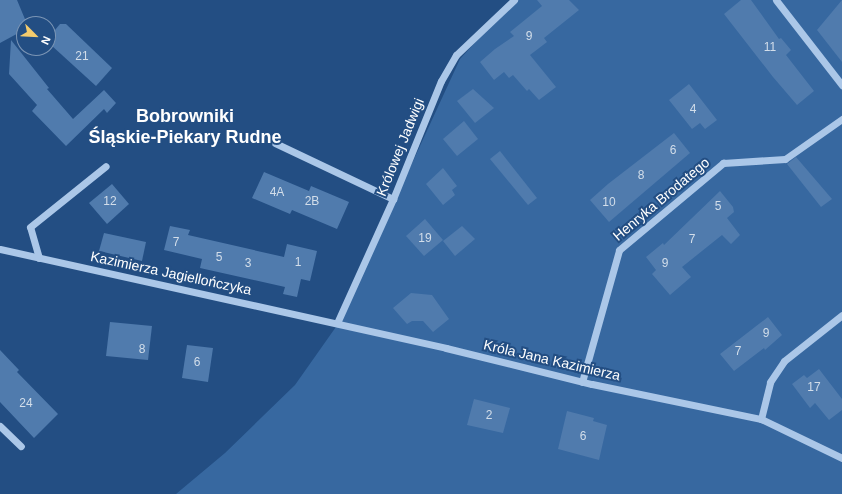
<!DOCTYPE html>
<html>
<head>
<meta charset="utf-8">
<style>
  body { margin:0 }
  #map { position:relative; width:842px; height:494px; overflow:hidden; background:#234e83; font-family:Arial,sans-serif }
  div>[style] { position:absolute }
  .green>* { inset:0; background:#3768a0 }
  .building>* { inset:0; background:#507bad }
  .minor>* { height:7px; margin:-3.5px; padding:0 3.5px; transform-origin:3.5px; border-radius:3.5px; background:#abc7e8 }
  span { translate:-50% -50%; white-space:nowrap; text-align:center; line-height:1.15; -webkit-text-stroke:4px #234e83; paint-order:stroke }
  .number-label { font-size:12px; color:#d3deea }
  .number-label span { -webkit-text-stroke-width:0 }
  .street-label { font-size:14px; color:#fff }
  .district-label { font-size:18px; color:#fff; font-weight:700 }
  .north { position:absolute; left:16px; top:16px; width:40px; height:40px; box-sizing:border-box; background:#234e83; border:1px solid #7b95b5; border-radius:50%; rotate:114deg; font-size:11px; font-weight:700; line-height:16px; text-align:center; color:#fff }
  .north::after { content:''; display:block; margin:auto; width:14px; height:18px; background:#f3cb6d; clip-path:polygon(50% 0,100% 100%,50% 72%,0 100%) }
</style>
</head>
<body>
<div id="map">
  <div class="green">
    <div style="clip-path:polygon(514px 0,842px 0,842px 494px,176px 494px,225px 453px,295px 385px,338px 324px,460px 59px)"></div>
  </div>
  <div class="building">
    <div style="clip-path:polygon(0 0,17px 0,27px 24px,24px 24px,24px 30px,0 43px)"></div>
    <div style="clip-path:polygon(537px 0,569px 0,579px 10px,544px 38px,547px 42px,530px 55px,556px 87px,539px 100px,529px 89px,527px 91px,513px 75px,509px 78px,504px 72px,494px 80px,480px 62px,495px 49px,514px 36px,510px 32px,542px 6px)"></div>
    <div style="clip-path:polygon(741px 0,751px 0,779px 39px,781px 38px,791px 50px,786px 55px,814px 91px,797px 105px,773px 77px,724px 14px)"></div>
    <div style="clip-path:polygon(842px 0,842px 62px,817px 30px)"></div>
    <div style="clip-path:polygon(60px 24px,66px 24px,112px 68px,96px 86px,51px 45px,49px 41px,50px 36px)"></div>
    <div style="clip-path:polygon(11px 40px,49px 88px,47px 89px,73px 119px,104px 90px,116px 103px,107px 113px,104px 109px,66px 146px,32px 111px,37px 105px,9px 74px)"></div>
    <div style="clip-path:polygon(689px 84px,717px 120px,705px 129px,700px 123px,692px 129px,669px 100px)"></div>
    <div style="clip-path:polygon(473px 89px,494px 108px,475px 123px,457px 101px)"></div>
    <div style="clip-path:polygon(464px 121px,478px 139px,457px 156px,443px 139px)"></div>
    <div style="clip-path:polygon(674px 133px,690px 153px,609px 222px,590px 200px,608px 184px)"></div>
    <div style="clip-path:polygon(500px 151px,537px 198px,528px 205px,490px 159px)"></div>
    <div style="clip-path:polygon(796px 157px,832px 199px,821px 207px,787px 164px)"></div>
    <div style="clip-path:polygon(443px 168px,457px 186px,452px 190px,455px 195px,443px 205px,426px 184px)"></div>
    <div style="clip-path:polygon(264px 172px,309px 191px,311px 186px,349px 202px,337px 229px,292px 210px,290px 214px,252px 198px)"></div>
    <div style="clip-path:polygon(112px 184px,129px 204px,107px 224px,89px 203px)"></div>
    <div style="clip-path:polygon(720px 191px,733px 207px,734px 212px,727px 218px,740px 235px,731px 244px,722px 235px,682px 267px,691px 277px,670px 295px,652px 274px,656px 270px,646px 257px,663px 243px,664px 245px)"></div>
    <div style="clip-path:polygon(425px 219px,443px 240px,424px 256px,406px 236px)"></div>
    <div style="clip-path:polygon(170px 226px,190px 230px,188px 235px,284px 257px,287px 244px,317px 251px,310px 281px,301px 279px,297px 297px,283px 294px,285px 287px,200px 268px,202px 259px,164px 250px)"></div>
    <div style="clip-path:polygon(462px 226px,475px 239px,455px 256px,443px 241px)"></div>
    <div style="clip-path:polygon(104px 233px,146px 242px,142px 261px,99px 251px)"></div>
    <div style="clip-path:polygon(411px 293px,432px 295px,449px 319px,433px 332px,423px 321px,412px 321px,407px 324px,393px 308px)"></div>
    <div style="clip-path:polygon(768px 317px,782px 335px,765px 350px,764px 348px,734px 371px,720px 354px)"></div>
    <div style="clip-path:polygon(110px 322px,152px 326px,148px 360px,106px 356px)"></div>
    <div style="clip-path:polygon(187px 345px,213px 348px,208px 382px,182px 378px)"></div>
    <div style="clip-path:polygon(0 350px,19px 370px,17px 372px,58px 414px,34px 438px,0 402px)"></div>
    <div style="clip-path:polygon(819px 369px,842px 399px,842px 410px,829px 420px,815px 403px,810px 408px,792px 384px,804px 375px,807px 378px)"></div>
    <div style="clip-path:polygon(474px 399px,510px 408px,503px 433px,467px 425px)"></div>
    <div style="clip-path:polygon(567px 411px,594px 418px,593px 421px,607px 425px,599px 460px,558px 449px)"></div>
  </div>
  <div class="minor">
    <div style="left:776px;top:0;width:108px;rotate:52.2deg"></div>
    <div style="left:275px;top:143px;width:131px;rotate:25.4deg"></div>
    <div style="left:0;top:249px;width:457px;rotate:12.5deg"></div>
    <div style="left:446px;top:348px;width:150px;rotate:13.9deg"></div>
    <div style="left:592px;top:384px;width:173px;rotate:11.7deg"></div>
    <div style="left:761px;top:419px;width:90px;rotate:25.7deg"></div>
    <div style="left:39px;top:258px;width:32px;rotate:-106deg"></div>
    <div style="left:30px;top:227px;width:97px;rotate:-38.8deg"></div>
    <div style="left:337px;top:323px;width:136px;rotate:-65.7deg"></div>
    <div style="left:393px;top:199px;width:127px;rotate:-67.9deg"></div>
    <div style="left:441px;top:81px;width:30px;rotate:-60deg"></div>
    <div style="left:456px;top:55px;width:80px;rotate:-43.5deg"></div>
    <div style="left:582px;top:382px;width:137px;rotate:-74.3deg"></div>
    <div style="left:619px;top:250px;width:136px;rotate:-39.9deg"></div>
    <div style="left:723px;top:163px;width:62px;rotate:-3.7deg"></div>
    <div style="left:785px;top:159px;width:70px;rotate:-35.1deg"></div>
    <div style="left:761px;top:419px;width:38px;rotate:-76deg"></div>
    <div style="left:770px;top:382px;width:25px;rotate:-56deg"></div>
    <div style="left:784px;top:361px;width:74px;rotate:-38.4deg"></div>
    <div style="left:0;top:426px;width:29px;rotate:44deg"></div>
  </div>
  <div class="number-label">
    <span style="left:529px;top:37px">9</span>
    <span style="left:770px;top:48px">11</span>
    <span style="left:82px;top:57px">21</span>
    <span style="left:693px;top:110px">4</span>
    <span style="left:673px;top:151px">6</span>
    <span style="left:641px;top:176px">8</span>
    <span style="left:277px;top:193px">4A</span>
    <span style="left:110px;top:202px">12</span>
    <span style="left:312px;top:202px">2B</span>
    <span style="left:609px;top:203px">10</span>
    <span style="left:718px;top:207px">5</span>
    <span style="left:425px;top:239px">19</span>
    <span style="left:692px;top:240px">7</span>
    <span style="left:176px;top:243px">7</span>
    <span style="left:219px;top:258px">5</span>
    <span style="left:298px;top:263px">1</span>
    <span style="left:248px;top:264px">3</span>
    <span style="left:665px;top:264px">9</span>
    <span style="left:766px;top:334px">9</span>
    <span style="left:142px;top:350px">8</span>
    <span style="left:738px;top:352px">7</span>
    <span style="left:197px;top:363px">6</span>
    <span style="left:814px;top:388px">17</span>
    <span style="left:26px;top:404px">24</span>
    <span style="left:489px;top:416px">2</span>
    <span style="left:583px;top:437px">6</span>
  </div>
  <div class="street-label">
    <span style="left:400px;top:147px;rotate:-68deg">Królowej Jadwigi</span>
    <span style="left:661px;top:199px;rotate:-40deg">Henryka Brodatego</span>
    <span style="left:171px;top:273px;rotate:12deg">Kazimierza Jagiellończyka</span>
    <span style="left:552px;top:360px;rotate:13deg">Króla Jana Kazimierza</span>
  </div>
  <div class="district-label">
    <span style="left:185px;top:127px">Bobrowniki<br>Śląskie-Piekary Rudne</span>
  </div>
  <div class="north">N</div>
</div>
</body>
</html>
